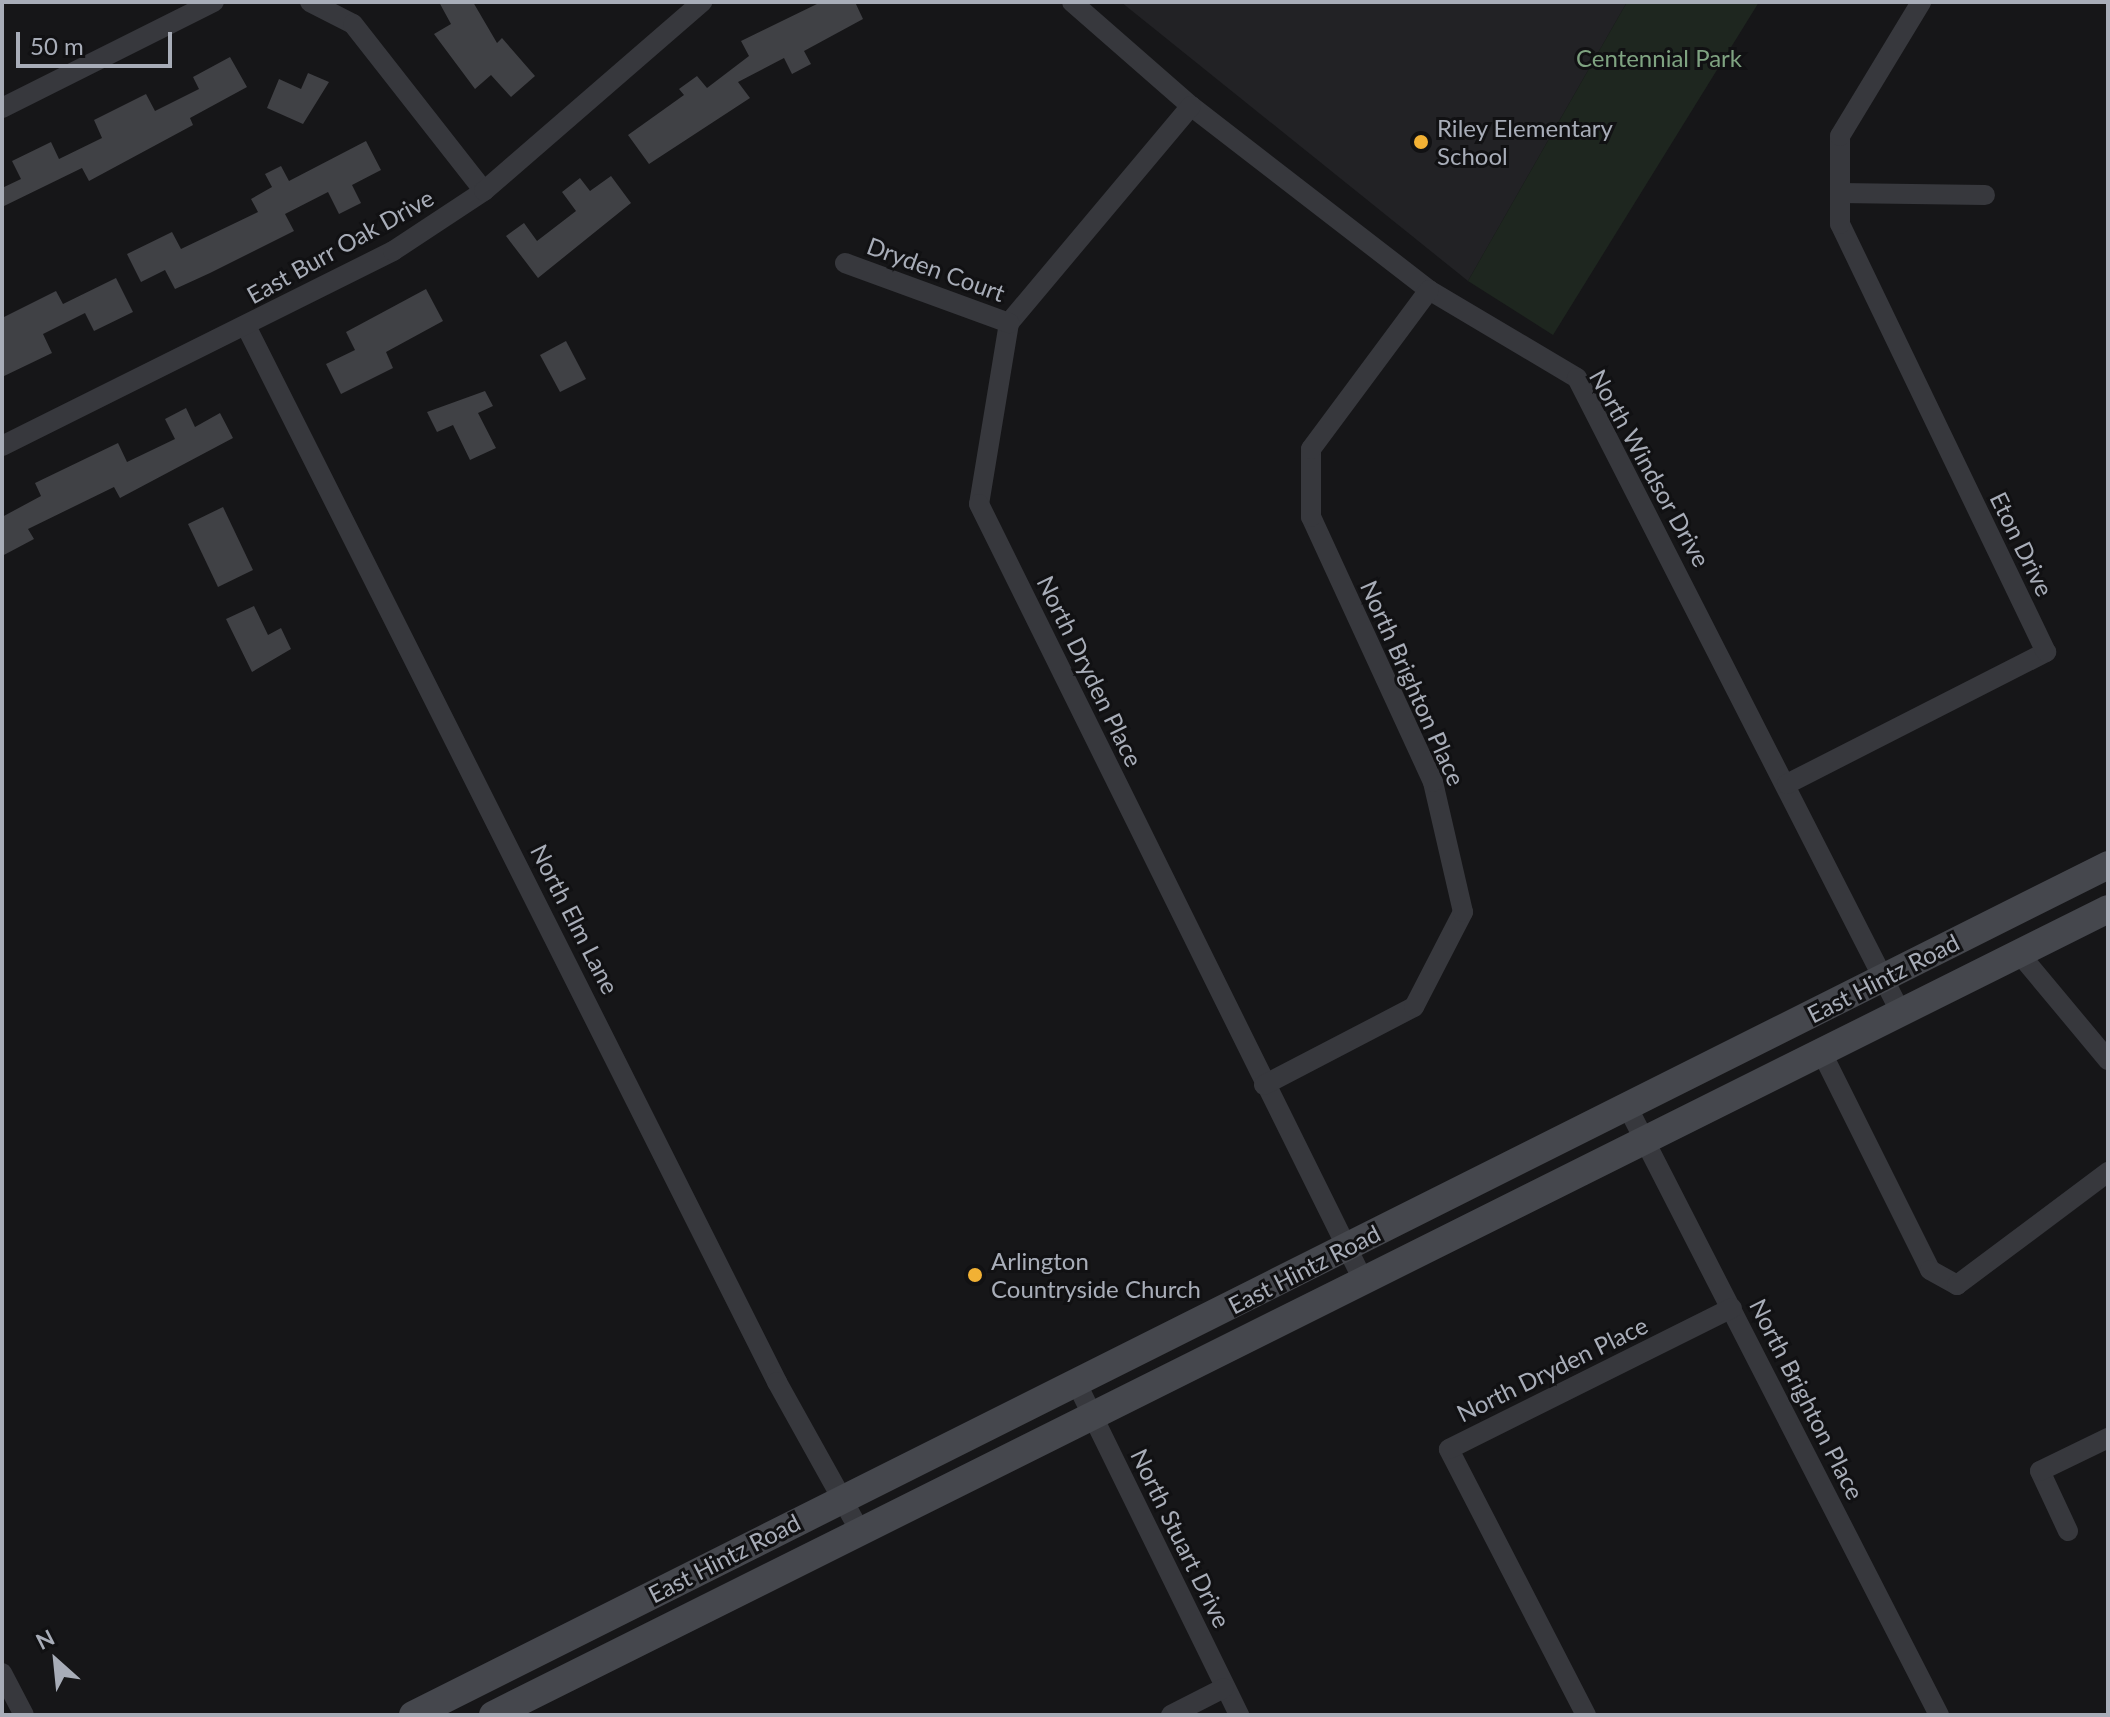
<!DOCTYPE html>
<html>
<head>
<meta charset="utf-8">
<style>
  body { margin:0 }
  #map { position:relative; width:2110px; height:1717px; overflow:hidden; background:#161618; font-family:Lato,sans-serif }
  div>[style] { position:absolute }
  .built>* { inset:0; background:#222225 }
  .green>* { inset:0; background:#1e261f }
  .building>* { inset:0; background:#404145 }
  .minor>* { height:20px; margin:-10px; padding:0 10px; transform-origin:10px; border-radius:10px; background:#37383d }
  .secondary>* { height:28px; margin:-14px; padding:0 14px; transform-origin:14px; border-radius:14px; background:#45474d }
  .dots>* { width:22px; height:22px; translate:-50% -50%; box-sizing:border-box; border:4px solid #111113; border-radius:50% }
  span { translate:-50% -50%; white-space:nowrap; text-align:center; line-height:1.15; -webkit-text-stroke:6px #111113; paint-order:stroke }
  .park-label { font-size:24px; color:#7fa381 }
  .poi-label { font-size:24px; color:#a8adb8 }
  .left { translate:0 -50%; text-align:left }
  .street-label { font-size:24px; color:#a8adb8 }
  .frame { position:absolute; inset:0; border:4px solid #a8adb8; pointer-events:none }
  .north { position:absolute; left:16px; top:1621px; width:80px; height:80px; -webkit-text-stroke:6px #111113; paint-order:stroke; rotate:333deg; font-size:22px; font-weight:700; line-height:32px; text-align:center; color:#a8adb8 }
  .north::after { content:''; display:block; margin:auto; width:28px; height:36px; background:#a8adb8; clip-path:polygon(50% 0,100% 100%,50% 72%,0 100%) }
  .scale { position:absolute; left:16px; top:32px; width:156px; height:36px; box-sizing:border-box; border:4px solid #a8adb8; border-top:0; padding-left:10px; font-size:24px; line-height:28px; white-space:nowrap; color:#a8adb8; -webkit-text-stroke:6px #111113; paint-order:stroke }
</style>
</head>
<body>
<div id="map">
  <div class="built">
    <div style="clip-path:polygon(1121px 2px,1627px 2px,1468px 281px)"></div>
  </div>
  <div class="green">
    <div style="clip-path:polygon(1627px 2px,1759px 2px,1553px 335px,1468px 281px)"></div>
  </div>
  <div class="building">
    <div style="clip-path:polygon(439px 2px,473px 2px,497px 43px,502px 38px,535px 76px,511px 97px,491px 75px,475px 89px,434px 34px,451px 24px)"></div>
    <div style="clip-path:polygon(821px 2px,855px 2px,863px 19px,804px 51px,811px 64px,792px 74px,784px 58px,738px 82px,750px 98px,649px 164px,628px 135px,684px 95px,679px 89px,697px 76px,707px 88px,749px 56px,741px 41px)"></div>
    <div style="clip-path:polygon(230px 57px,247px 87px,190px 118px,193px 125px,89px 181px,82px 168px,2px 207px,2px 188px,21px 179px,12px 161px,51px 142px,59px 159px,102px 138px,94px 120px,146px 94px,155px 111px,199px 89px,193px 77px)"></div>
    <div style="clip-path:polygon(308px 73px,329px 82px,303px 124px,267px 108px,279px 79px,301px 89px)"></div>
    <div style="clip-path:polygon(366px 141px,381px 170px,352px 185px,361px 203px,339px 214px,328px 192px,285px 214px,294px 231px,210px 273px,175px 289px,165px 270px,141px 282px,127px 254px,172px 232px,181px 249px,258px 212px,251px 199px,272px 187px,265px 174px,281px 166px,289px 181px)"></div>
    <div style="clip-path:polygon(611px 176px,631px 203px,538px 278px,506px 236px,524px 223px,537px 241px,576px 211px,562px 192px,580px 178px,590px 191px)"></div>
    <div style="clip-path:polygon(116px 278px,133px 312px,94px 331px,85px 313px,43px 334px,52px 353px,2px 377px,2px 318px,56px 291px,63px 304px)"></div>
    <div style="clip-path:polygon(426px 289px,443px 321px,386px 352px,393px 368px,341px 394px,326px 364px,355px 350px,346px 332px)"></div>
    <div style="clip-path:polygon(566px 341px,586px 379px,560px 392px,540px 355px)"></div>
    <div style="clip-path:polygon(485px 391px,493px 406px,478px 413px,496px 448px,470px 460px,453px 425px,437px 432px,427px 412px)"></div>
    <div style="clip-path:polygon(186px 408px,195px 427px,220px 413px,233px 438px,120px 498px,114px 487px,28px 529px,34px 539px,2px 556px,2px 517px,41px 496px,35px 483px,118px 443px,127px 462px,175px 439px,165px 419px)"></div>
    <div style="clip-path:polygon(223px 507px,253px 570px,218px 587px,188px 524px)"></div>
    <div style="clip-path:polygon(254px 606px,268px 635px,281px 628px,291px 649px,252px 672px,226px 619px)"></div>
  </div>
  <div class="minor">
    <div style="left:310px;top:2px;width:48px;rotate:27.1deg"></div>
    <div style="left:353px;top:24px;width:212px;rotate:51.9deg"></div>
    <div style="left:1072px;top:2px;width:158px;rotate:41.2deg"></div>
    <div style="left:1191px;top:106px;width:301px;rotate:37.7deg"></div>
    <div style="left:1429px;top:290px;width:172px;rotate:30.7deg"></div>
    <div style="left:1577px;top:378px;width:713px;rotate:62.97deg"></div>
    <div style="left:1191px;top:106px;width:283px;rotate:130deg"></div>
    <div style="left:1009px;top:323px;width:183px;rotate:99.4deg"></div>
    <div style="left:979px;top:504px;width:866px;rotate:63.67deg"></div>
    <div style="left:2px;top:108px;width:237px;rotate:-26.6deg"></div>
    <div style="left:1840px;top:193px;width:145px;rotate:0.8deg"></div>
    <div style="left:845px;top:263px;width:175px;rotate:20.1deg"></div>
    <div style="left:247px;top:328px;width:1180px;rotate:63.3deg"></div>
    <div style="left:777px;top:1382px;width:171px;rotate:60.9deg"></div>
    <div style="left:2px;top:446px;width:437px;rotate:-26.5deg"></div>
    <div style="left:393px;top:251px;width:109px;rotate:-33.4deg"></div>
    <div style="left:484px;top:191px;width:289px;rotate:-40.9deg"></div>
    <div style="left:1787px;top:784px;width:291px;rotate:-27deg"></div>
    <div style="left:2046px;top:652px;width:475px;rotate:-115.7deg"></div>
    <div style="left:1840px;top:224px;width:88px;rotate:-90deg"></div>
    <div style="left:1840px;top:136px;width:157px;rotate:-58.8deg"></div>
    <div style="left:2018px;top:952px;width:141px;rotate:50.2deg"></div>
    <div style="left:1823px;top:1055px;width:240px;rotate:63.5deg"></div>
    <div style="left:1930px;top:1270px;width:31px;rotate:29deg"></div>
    <div style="left:1957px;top:1285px;width:189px;rotate:-36.8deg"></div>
    <div style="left:1264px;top:1085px;width:169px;rotate:-27.5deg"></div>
    <div style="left:1414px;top:1007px;width:107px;rotate:-62.7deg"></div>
    <div style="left:1463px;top:912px;width:133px;rotate:-103deg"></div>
    <div style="left:1433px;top:782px;width:292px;rotate:-114.7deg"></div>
    <div style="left:1311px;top:517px;width:68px;rotate:-90deg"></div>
    <div style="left:1311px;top:449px;width:198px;rotate:-53.4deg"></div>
    <div style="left:1628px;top:1108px;width:682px;rotate:62.87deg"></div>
    <div style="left:1077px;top:1384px;width:369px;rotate:63.9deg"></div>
    <div style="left:2068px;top:1531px;width:66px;rotate:-115deg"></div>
    <div style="left:2040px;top:1471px;width:76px;rotate:-25.9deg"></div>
    <div style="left:2px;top:1673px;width:47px;rotate:62.4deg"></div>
    <div style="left:1171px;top:1715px;width:59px;rotate:-27deg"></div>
    <div style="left:1586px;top:1715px;width:299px;rotate:-117.3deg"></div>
    <div style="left:1449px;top:1449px;width:316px;rotate:-26.5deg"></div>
  </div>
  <div class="secondary">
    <div style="left:413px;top:1715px;width:1896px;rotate:-26.63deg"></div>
    <div style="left:493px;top:1715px;width:1805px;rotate:-26.52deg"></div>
  </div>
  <div class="dots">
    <div style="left:1421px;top:142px;background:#f2b134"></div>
    <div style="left:975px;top:1275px;background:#f2b134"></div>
  </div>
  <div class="park-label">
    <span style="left:1659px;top:58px">Centennial Park</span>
  </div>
  <div class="poi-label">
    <span class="left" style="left:1437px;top:142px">Riley Elementary<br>School</span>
    <span class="left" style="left:991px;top:1275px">Arlington<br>Countryside Church</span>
  </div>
  <div class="street-label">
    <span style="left:340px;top:246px;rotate:-29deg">East Burr Oak Drive</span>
    <span style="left:936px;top:269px;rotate:20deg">Dryden Court</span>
    <span style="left:1650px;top:468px;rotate:61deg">North Windsor Drive</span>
    <span style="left:2022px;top:544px;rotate:64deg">Eton Drive</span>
    <span style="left:1090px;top:671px;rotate:64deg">North Dryden Place</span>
    <span style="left:1413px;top:683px;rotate:66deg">North Brighton Place</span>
    <span style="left:575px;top:919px;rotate:63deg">North Elm Lane</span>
    <span style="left:1883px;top:978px;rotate:-27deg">East Hintz Road</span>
    <span style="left:1304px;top:1269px;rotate:-27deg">East Hintz Road</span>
    <span style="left:1552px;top:1369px;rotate:-26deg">North Dryden Place</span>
    <span style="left:1807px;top:1399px;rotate:63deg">North Brighton Place</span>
    <span style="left:1181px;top:1538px;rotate:64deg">North Stuart Drive</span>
    <span style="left:724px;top:1558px;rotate:-27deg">East Hintz Road</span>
  </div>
  <div class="frame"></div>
  <div class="north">N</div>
  <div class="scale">50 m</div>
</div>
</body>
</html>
